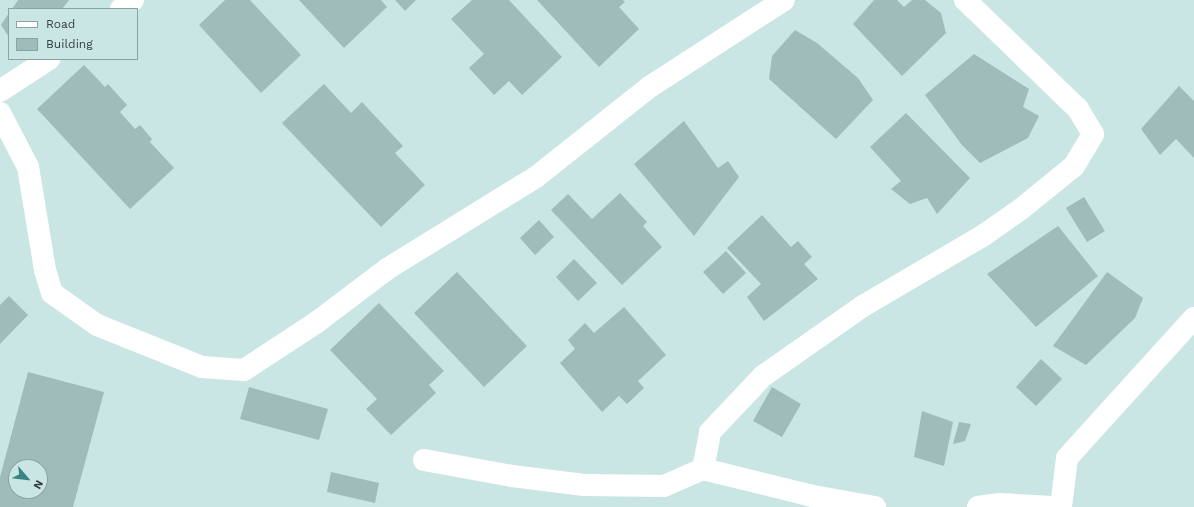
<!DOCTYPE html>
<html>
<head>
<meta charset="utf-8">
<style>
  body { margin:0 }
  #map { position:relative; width:1194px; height:507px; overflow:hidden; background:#c9e6e5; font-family:"Work Sans",sans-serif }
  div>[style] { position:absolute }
  .building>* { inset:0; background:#9fbbba }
  .street>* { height:22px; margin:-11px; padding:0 11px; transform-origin:11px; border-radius:11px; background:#fff }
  span { translate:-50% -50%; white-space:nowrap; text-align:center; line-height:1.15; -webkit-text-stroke:3px #c9e6e5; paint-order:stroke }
  .legend { position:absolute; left:8px; top:8px; width:130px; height:52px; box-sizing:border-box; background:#c9e6e5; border:1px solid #8da3a3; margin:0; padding:5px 7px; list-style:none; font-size:12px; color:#343f3f }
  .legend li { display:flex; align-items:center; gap:8px; height:20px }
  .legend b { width:20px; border:1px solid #8da3a3 }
  .north { position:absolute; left:8px; top:459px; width:40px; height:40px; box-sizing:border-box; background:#c9e6e5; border:1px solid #8da3a3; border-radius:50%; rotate:118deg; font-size:11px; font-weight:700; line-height:16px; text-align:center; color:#343f3f }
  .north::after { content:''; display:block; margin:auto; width:14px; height:18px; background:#3c8484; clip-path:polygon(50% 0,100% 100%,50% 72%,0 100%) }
</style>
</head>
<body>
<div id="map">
  <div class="building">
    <div style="clip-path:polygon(18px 0,69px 0,62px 9px,12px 9px)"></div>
    <div style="clip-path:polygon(225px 0,250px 0,301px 55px,261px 93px,199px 25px)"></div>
    <div style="clip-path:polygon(299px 0,381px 0,387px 7px,344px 48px)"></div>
    <div style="clip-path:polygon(395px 0,416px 0,405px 11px)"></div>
    <div style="clip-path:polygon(472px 0,509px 0,562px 57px,522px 95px,509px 81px,494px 95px,469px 68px,484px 54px,451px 19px)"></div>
    <div style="clip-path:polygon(537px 0,623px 0,625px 2px,619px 7px,639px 29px,599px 67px)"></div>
    <div style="clip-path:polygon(874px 0,897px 0,904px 7px,912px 0,925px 0,941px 13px,946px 33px,902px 76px,853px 24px)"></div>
    <div style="clip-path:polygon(9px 13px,9px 37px,1px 25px)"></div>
    <div style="clip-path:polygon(795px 30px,817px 43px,858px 78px,873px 100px,836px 139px,769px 79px,772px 56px)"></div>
    <div style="clip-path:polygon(974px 54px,1029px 89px,1023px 107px,1039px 116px,1028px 138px,980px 163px,962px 145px,925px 95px)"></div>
    <div style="clip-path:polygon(84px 65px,105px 87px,108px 84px,127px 105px,120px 112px,135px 129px,140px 125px,152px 139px,150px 142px,174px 168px,130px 209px,37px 109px)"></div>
    <div style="clip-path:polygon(324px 84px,351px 113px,362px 102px,403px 146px,395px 153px,425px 185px,381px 227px,282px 123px)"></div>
    <div style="clip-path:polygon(1179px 86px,1194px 101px,1194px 158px,1176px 139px,1160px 155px,1141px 129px)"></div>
    <div style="clip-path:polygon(906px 113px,970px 178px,937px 214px,927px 198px,910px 204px,891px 189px,901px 181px,870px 147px)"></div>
    <div style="clip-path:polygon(684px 121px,718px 168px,728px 161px,739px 177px,694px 236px,634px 164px)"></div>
    <div style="clip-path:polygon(620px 193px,647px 222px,643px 226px,662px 247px,622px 285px,551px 210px,568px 194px,592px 219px)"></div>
    <div style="clip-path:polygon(1084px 197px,1105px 231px,1087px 242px,1066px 208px)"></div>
    <div style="clip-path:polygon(762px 215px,791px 247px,798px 241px,812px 257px,804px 264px,818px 279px,764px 321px,747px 297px,761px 284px,727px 248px)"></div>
    <div style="clip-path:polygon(539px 220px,554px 237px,535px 255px,520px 238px)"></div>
    <div style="clip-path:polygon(1058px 226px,1098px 276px,1036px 327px,987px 274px)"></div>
    <div style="clip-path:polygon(726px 251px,746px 273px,723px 294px,703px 272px)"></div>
    <div style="clip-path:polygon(574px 259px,597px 283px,578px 301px,556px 277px)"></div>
    <div style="clip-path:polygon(457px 272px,527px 346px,484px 387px,414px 313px)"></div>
    <div style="clip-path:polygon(1107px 272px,1143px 298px,1135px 318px,1086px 365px,1053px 346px)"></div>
    <div style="clip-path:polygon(9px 296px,28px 315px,0 344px,0 305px)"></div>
    <div style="clip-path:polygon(379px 303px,444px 371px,429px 385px,436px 393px,391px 435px,366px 409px,377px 399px,330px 350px)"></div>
    <div style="clip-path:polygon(624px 307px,666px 355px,638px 381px,644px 388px,627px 404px,619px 396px,602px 412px,560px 363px,575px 349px,568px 340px,585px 323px,594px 333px)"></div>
    <div style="clip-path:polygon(1041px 359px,1062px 379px,1036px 406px,1016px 387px)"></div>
    <div style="clip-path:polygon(evenodd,28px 372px,104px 392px,73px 507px,0 507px,0 477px,28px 372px,16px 467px,40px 467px,40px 491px,16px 491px,16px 467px)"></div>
    <div style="clip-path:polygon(249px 387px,328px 409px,319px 440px,240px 419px)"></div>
    <div style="clip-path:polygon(772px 387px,801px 404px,782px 437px,753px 421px)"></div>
    <div style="clip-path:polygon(922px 411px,953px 422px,944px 466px,914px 457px)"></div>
    <div style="clip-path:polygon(959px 422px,971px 424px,965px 441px,953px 444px)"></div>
    <div style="clip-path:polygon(331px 472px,379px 483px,375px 503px,327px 492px)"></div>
  </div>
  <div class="street">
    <div style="left:121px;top:9px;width:15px;rotate:-37deg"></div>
    <div style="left:0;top:91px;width:59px;rotate:-33.1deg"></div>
    <div style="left:0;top:113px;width:61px;rotate:62.6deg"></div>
    <div style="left:28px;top:167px;width:104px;rotate:80.6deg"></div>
    <div style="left:45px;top:270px;width:24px;rotate:73deg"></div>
    <div style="left:52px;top:293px;width:55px;rotate:35.4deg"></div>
    <div style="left:97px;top:325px;width:113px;rotate:21.8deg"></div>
    <div style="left:202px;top:367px;width:42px;rotate:4.1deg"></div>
    <div style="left:244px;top:370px;width:87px;rotate:-33.3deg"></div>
    <div style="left:317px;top:322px;width:88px;rotate:-37.1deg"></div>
    <div style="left:387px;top:269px;width:175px;rotate:-31.7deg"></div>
    <div style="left:536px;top:177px;width:147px;rotate:-38.4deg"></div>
    <div style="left:651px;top:86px;width:158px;rotate:-32.9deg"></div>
    <div style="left:424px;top:460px;width:89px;rotate:10.3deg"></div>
    <div style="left:512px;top:476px;width:73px;rotate:7.1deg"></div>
    <div style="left:584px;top:485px;width:80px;rotate:0.7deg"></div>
    <div style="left:664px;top:486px;width:43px;rotate:-23.6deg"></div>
    <div style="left:703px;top:469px;width:113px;rotate:13.8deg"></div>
    <div style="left:813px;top:496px;width:63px;rotate:10.1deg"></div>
    <div style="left:703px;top:469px;width:38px;rotate:-79deg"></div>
    <div style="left:710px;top:432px;width:77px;rotate:-46.6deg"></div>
    <div style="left:763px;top:376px;width:122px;rotate:-35deg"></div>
    <div style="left:863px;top:306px;width:140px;rotate:-30.4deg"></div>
    <div style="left:984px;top:235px;width:45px;rotate:-35.1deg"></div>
    <div style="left:1021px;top:209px;width:68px;rotate:-39.1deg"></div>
    <div style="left:1074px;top:166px;width:37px;rotate:-59deg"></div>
    <div style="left:1093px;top:134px;width:29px;rotate:-121deg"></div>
    <div style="left:1078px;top:109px;width:157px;rotate:-136deg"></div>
    <div style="left:978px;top:507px;width:22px;rotate:-8deg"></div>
    <div style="left:1000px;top:504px;width:52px;rotate:3.3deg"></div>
    <div style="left:1061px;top:507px;width:49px;rotate:-83deg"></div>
    <div style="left:1067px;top:458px;width:189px;rotate:-47.8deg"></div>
  </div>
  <ul class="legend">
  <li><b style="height:5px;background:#fff"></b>Road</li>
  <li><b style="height:11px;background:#9fbbba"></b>Building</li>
  </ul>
  <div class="north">N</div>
</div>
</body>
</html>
